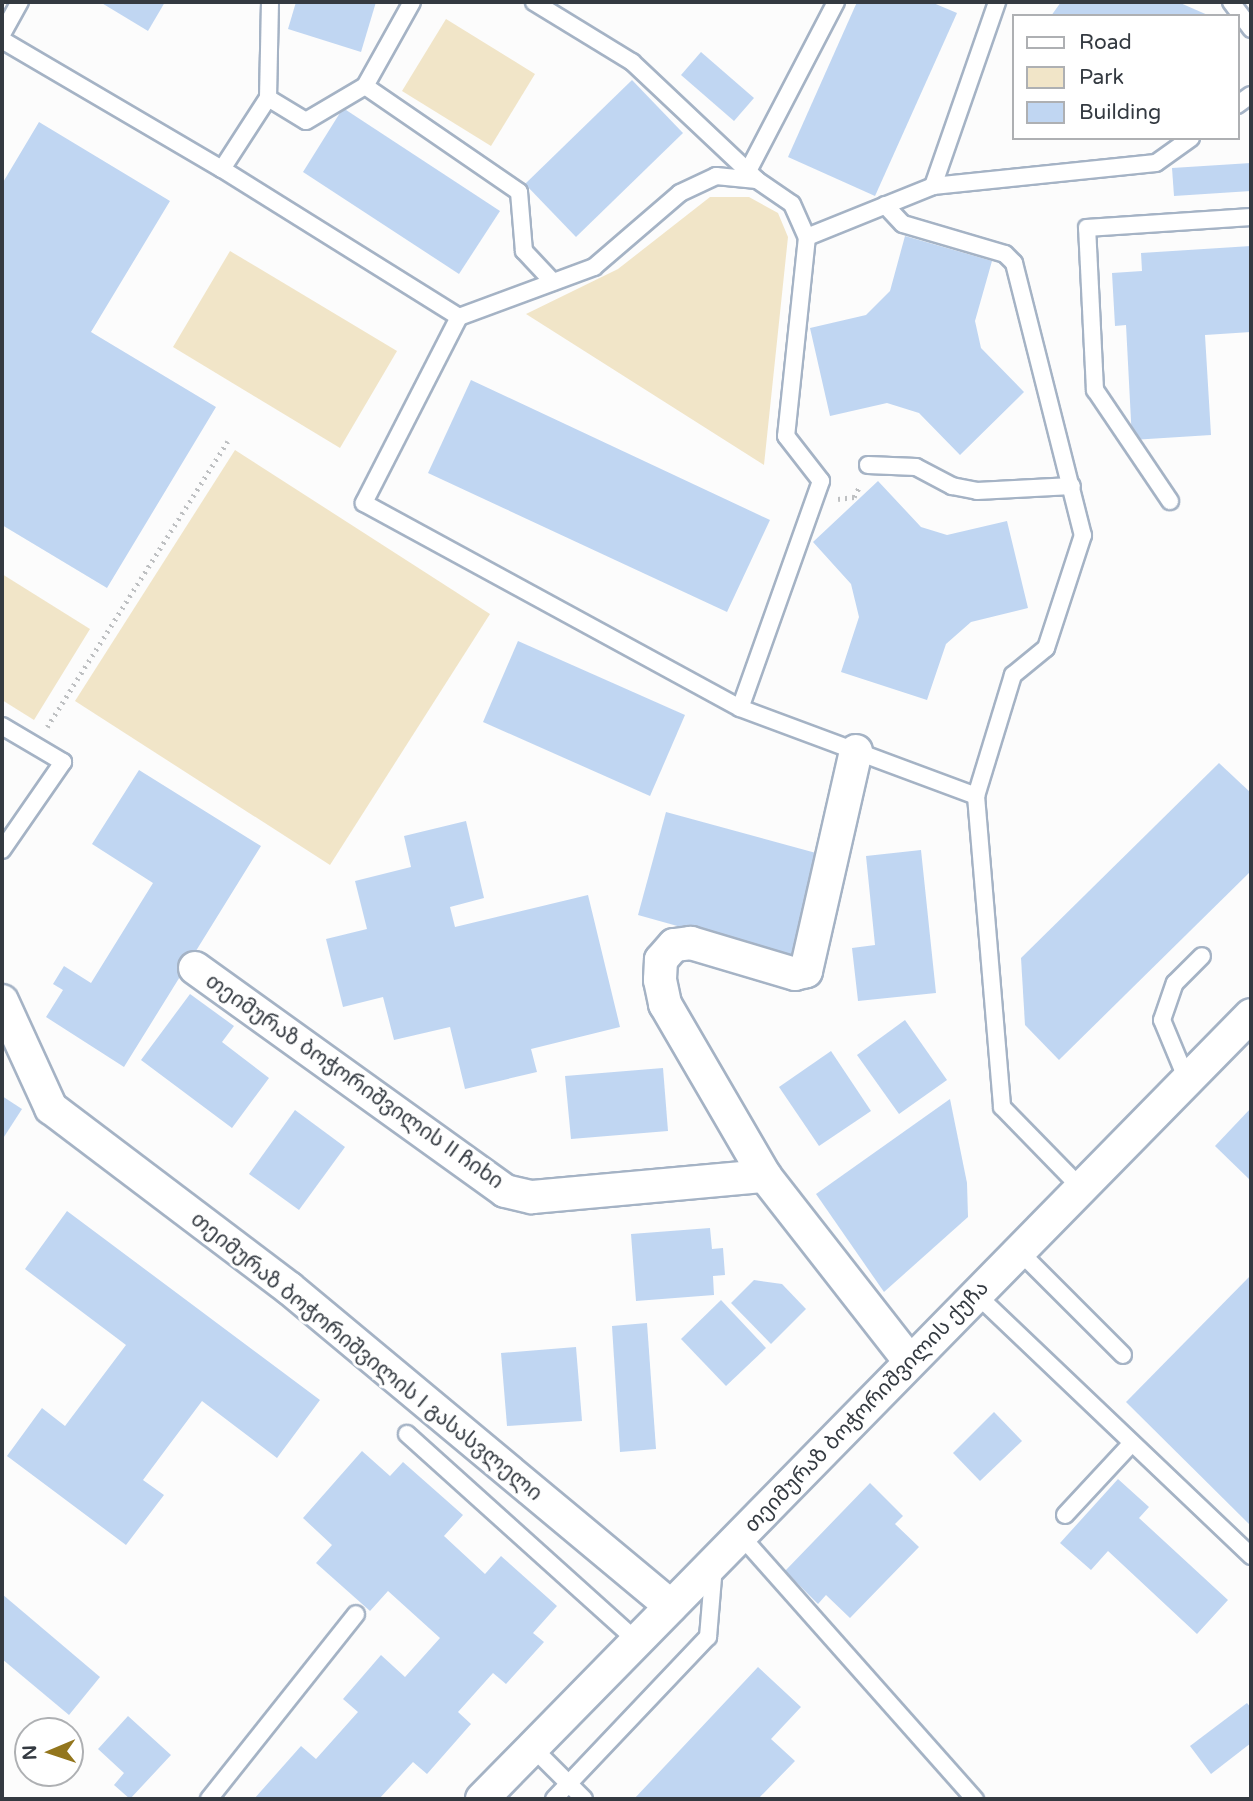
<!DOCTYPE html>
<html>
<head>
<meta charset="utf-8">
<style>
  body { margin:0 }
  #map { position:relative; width:1253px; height:1801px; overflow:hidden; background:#fcfcfc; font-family:"Varela Round","Noto Sans Georgian",sans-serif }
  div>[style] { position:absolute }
  .green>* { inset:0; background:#f1e5c8 }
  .building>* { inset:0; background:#c0d6f2 }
  .path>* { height:4.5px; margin-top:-2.25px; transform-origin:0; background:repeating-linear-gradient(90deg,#bec0c2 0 2px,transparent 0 7px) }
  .roads { filter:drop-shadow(2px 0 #a5b3c5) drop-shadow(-2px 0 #a5b3c5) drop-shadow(0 2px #a5b3c5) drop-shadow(0 -2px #a5b3c5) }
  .service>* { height:16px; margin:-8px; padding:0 8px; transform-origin:8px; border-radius:8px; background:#fff }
  .minor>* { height:32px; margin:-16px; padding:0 16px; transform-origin:16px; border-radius:16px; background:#fff }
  span { translate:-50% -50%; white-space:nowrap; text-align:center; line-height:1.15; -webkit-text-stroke:6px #fff; paint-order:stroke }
  .street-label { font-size:21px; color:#343a41 }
  .frame { position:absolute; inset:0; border:4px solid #343a41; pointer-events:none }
  .legend { position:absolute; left:1012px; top:14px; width:228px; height:126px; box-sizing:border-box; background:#fff; border:2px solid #aeb0b3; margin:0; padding:9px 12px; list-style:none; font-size:21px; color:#343a41 }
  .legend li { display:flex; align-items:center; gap:14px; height:35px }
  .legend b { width:35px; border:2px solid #aeb0b3 }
  .north { position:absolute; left:14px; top:1717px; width:70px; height:70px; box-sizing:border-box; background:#fff; border:2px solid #aeb0b3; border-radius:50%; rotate:268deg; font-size:19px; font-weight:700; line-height:28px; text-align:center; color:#343a41 }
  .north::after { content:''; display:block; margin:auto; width:24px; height:32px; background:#93761d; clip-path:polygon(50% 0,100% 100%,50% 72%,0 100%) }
</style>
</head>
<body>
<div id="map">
  <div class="green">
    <div style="clip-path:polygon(446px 19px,535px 74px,491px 146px,402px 91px)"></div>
    <div style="clip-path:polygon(710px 197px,749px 197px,778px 213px,788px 237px,764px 465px,526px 314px,618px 269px)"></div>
    <div style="clip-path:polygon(230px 251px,397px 351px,340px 448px,173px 347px)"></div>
    <div style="clip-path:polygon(235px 450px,490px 614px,330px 865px,75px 701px)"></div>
    <div style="clip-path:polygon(2px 574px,90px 629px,34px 720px,2px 700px)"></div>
  </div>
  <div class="building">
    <div style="clip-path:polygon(100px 2px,165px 2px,148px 31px)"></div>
    <div style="clip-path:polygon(296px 2px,376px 2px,361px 52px,288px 29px)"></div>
    <div style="clip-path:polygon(857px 2px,931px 2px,957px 13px,875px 196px,788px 157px)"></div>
    <div style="clip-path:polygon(1061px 2px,1178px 2px,1210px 16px,1051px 16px)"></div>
    <div style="clip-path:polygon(701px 52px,754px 98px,734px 121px,681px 75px)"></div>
    <div style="clip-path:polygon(632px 80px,683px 133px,576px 237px,525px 184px)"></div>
    <div style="clip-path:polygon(343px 108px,500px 211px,459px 274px,303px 172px)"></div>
    <div style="clip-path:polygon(39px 122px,170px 201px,91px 332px,216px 407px,107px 588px,2px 525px,2px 184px)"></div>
    <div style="clip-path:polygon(1251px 163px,1251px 191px,1174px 196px,1172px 168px)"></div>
    <div style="clip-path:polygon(905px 236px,992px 261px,975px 321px,981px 348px,1024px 392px,960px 455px,919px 413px,887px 403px,830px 416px,810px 328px,866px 315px,890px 291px)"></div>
    <div style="clip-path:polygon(1251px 246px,1251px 332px,1205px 335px,1211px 435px,1132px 440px,1126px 325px,1115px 326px,1112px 273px,1142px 271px,1141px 253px)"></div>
    <div style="clip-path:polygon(471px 380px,770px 520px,727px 612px,428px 473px)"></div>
    <div style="clip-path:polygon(878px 481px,921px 527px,947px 535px,1007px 521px,1028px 608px,971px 622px,946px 644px,927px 700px,841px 672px,859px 617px,851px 584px,813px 542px)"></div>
    <div style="clip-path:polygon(518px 641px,685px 715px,650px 796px,483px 722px)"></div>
    <div style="clip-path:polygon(1219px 763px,1251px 793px,1251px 871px,1059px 1060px,1025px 1025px,1021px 958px)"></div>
    <div style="clip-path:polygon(139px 770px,261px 846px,124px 1067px,46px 1017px,63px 990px,53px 984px,64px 966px,91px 983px,153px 883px,92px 844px)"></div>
    <div style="clip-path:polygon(666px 812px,827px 856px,799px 960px,638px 915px)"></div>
    <div style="clip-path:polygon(466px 821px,484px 898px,450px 907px,455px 927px,588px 895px,620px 1027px,531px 1049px,537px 1072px,465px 1089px,450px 1027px,394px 1040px,383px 997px,343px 1007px,326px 939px,367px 929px,355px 881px,411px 867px,404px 836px)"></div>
    <div style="clip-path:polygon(921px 850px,936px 993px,858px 1001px,852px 948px,875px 945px,866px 856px)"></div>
    <div style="clip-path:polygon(190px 994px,234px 1026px,222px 1042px,269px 1078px,232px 1128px,141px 1060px)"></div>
    <div style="clip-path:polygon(905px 1020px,947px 1080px,899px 1114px,857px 1055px)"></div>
    <div style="clip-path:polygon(831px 1051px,871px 1111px,819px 1146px,779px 1087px)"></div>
    <div style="clip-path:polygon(663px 1068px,668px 1131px,571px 1139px,565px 1076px)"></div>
    <div style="clip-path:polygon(2px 1096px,22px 1109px,2px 1140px)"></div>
    <div style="clip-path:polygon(950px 1099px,967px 1183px,968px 1217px,884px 1292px,816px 1194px)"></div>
    <div style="clip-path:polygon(1251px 1108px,1251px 1181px,1215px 1146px)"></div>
    <div style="clip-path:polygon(295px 1110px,345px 1147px,299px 1210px,249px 1174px)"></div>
    <div style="clip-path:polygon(67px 1211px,320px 1400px,277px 1458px,202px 1401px,143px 1480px,164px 1495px,126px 1545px,7px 1456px,42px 1408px,65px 1426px,126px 1345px,25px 1269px)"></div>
    <div style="clip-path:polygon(710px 1228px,712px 1249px,723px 1248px,725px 1275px,713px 1276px,714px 1295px,636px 1301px,631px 1234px)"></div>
    <div style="clip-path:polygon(1251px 1275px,1251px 1526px,1126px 1402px)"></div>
    <div style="clip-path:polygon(754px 1280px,782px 1284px,806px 1309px,771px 1344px,731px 1303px)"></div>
    <div style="clip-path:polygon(721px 1300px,766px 1348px,726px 1386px,681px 1339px)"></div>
    <div style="clip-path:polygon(647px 1323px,656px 1449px,620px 1452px,612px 1326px)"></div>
    <div style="clip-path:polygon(576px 1347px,582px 1421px,507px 1426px,501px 1353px)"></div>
    <div style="clip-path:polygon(994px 1412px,1022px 1441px,980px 1481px,953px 1453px)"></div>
    <div style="clip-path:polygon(362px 1451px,390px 1476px,403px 1462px,463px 1515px,444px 1536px,485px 1574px,501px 1556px,557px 1606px,533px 1633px,544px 1642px,506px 1684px,493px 1673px,458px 1712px,471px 1724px,427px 1774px,413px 1762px,379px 1799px,254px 1799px,301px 1746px,316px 1759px,358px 1712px,343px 1699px,381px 1655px,405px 1677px,440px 1638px,388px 1591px,370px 1611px,316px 1563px,332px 1545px,303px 1518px)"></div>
    <div style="clip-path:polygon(1118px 1479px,1149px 1507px,1139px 1518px,1228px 1600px,1197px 1634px,1108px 1551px,1091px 1570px,1060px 1543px)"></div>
    <div style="clip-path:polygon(870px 1483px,903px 1516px,895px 1524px,919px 1547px,850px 1618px,826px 1595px,818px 1604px,785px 1571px)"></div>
    <div style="clip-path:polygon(2px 1594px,100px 1677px,69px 1715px,2px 1659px)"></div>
    <div style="clip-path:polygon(758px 1667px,801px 1707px,771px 1739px,795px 1761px,758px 1799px,634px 1799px)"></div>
    <div style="clip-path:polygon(1247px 1703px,1251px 1708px,1251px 1743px,1211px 1774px,1190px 1746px)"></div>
    <div style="clip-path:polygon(128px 1716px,171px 1755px,130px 1799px,114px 1785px,124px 1773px,98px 1749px)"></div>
  </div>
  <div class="path">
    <div style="left:838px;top:499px;width:16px;rotate:-7deg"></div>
    <div style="left:854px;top:497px;width:13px;rotate:-63deg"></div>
    <div style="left:47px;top:727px;width:338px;rotate:-57.7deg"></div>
  </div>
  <div class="roads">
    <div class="service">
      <div style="left:412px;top:2px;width:96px;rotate:119.2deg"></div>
      <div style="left:365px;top:86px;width:187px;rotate:34.5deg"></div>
      <div style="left:519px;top:192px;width:59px;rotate:85.2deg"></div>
      <div style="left:524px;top:251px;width:42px;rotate:46.9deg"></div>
      <div style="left:534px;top:2px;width:115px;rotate:31.5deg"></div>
      <div style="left:632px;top:62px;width:172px;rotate:43.3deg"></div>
      <div style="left:1231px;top:2px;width:34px;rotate:53deg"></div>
      <div style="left:2px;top:34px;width:37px;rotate:-61deg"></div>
      <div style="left:2px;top:40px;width:255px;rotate:30.4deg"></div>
      <div style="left:222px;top:169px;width:279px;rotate:32deg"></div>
      <div style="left:268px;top:98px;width:44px;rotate:31.2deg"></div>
      <div style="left:306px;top:121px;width:69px;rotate:-30.7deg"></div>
      <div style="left:1237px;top:105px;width:17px;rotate:-36deg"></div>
      <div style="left:222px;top:169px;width:85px;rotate:-57.1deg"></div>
      <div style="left:268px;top:98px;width:96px;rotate:-88.8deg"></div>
      <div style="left:748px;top:171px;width:191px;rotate:-62.5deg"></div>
      <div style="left:933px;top:186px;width:195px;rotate:-70.8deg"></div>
      <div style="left:885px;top:205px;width:26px;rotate:47deg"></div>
      <div style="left:903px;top:224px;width:106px;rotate:16.4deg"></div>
      <div style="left:1005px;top:254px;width:13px;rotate:45deg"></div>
      <div style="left:1014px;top:263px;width:281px;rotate:75.8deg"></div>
      <div style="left:1083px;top:535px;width:119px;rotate:108.1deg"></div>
      <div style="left:1046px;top:648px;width:43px;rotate:140.7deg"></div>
      <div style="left:1013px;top:675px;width:127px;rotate:107deg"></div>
      <div style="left:807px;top:237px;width:136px;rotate:-22deg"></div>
      <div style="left:933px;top:186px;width:224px;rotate:-5.9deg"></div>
      <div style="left:1156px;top:163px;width:43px;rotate:-35.5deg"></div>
      <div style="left:459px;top:317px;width:209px;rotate:117.1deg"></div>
      <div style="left:364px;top:503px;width:428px;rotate:28.6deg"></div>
      <div style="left:740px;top:708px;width:252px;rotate:20.4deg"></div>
      <div style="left:976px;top:796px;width:312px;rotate:85.2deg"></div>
      <div style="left:1002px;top:1107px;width:113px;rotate:45.7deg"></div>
      <div style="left:459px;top:317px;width:144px;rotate:-20.3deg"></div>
      <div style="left:594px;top:267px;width:113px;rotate:-40.7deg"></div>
      <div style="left:680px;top:193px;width:40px;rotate:-25deg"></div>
      <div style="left:716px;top:176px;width:41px;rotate:5.6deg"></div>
      <div style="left:757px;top:180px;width:42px;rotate:34.4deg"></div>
      <div style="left:792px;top:204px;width:36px;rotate:66deg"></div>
      <div style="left:807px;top:237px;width:200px;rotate:96deg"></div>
      <div style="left:786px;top:436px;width:57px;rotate:52.1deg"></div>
      <div style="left:821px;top:481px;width:241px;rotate:109.6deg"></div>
      <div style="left:868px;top:465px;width:48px;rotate:2.4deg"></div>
      <div style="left:916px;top:467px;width:41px;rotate:27.8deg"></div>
      <div style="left:952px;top:486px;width:25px;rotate:11deg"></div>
      <div style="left:977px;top:491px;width:95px;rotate:-3deg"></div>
      <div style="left:1170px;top:501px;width:134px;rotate:-124deg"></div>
      <div style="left:1095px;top:390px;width:162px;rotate:-92.8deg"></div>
      <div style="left:1087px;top:228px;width:164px;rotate:-3.8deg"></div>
      <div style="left:2px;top:726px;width:71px;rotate:30.5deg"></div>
      <div style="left:63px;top:762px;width:107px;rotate:124.7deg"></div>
      <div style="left:1187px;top:1080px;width:65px;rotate:-112.6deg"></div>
      <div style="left:1162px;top:1020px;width:39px;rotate:-71deg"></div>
      <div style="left:1175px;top:983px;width:38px;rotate:-45deg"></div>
      <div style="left:1019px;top:1251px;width:147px;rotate:45deg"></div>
      <div style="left:976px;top:1294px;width:380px;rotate:43.6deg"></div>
      <div style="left:407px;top:1434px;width:309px;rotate:42deg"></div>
      <div style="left:1065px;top:1515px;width:98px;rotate:-47.1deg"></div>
      <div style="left:742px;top:1537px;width:351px;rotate:48.4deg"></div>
      <div style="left:533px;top:1748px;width:72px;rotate:45deg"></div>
      <div style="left:209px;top:1799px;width:236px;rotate:-51.5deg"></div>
      <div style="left:554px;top:1799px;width:224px;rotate:-46.5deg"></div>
      <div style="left:708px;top:1637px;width:71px;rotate:-85.2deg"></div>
    </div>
    <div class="minor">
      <div style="left:856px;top:751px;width:226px;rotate:102.8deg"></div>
      <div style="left:806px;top:971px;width:11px;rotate:165deg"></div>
      <div style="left:795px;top:974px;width:109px;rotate:-163.4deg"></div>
      <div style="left:691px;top:943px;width:17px;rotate:173deg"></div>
      <div style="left:674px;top:945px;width:20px;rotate:131deg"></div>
      <div style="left:661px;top:960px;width:20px;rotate:93deg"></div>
      <div style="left:660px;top:980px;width:25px;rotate:78deg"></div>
      <div style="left:665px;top:1004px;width:199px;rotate:59.8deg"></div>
      <div style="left:765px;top:1176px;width:234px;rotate:52deg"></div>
      <div style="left:195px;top:968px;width:382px;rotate:35.7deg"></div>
      <div style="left:505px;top:1191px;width:28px;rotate:13deg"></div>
      <div style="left:532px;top:1197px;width:234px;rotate:-5.2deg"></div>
      <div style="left:2px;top:1001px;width:118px;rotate:65.4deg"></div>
      <div style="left:51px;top:1108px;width:298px;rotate:37.1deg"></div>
      <div style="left:289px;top:1288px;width:497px;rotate:39.8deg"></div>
      <div style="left:482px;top:1799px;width:1098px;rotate:-45.55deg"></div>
    </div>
  </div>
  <div class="street-label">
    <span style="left:354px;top:1082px;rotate:35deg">თეიმურაზ ბოჭორიშვილის II ჩიხი</span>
    <span style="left:366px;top:1357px;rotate:39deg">თეიმურაზ ბოჭორიშვილის I გასასვლელი</span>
    <span style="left:867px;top:1407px;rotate:-46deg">თეიმურაზ ბოჭორიშვილის ქუჩა</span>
  </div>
  <div class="frame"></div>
  <ul class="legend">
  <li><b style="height:9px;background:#fff"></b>Road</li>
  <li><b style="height:19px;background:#f1e5c8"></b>Park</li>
  <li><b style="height:19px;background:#c0d6f2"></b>Building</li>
  </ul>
  <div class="north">N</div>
</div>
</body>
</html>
